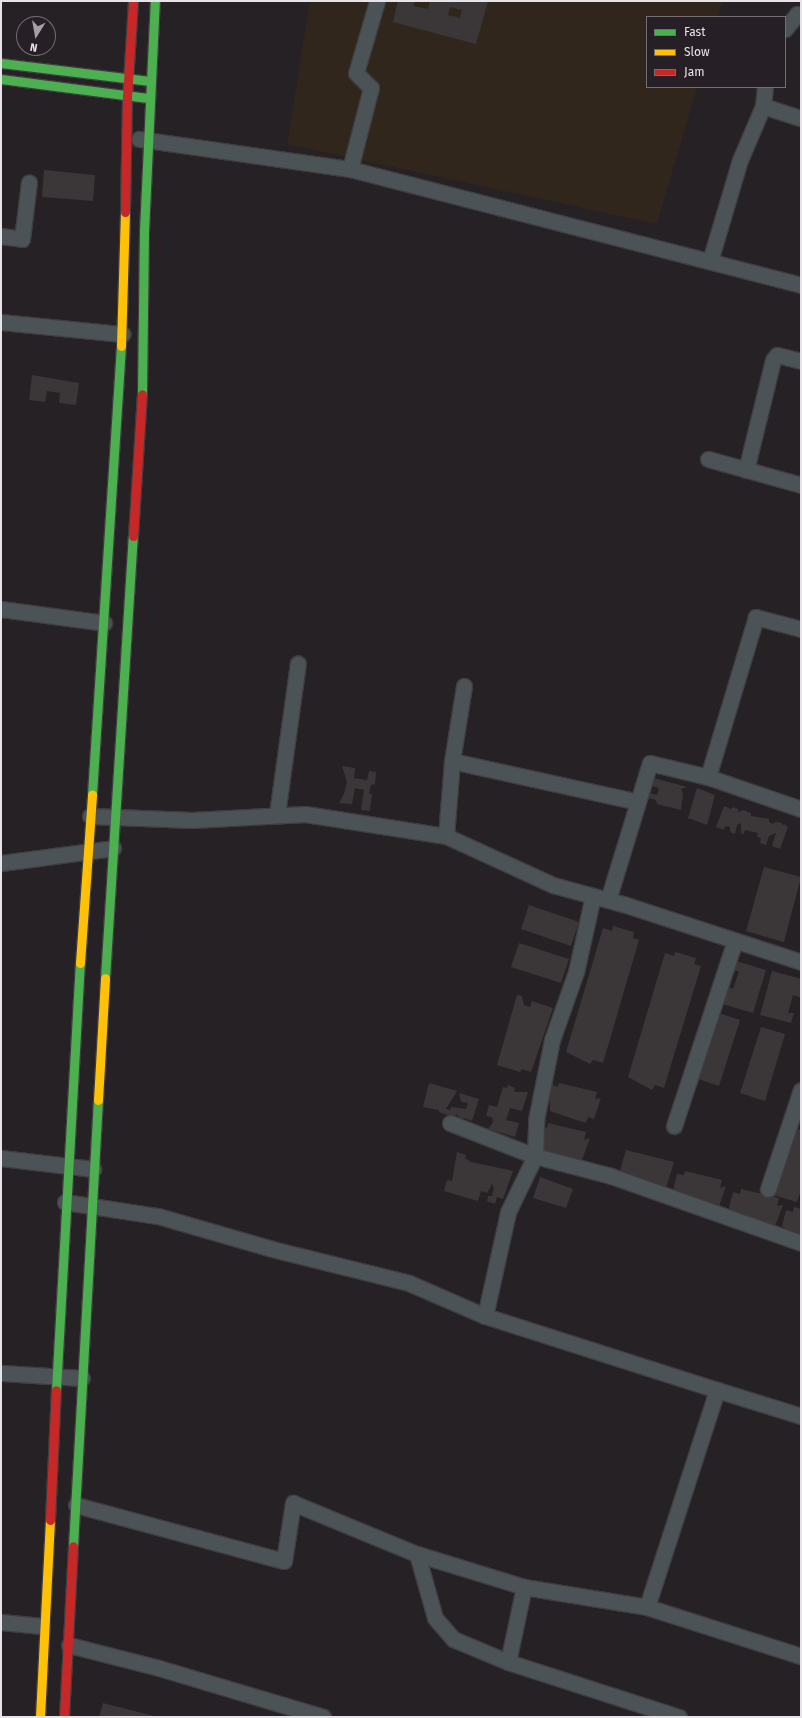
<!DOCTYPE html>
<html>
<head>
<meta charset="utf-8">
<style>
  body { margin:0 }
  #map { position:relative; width:802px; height:1718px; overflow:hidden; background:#252125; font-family:"Fira Sans",sans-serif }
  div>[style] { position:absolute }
  .medical>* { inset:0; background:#31261b }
  .building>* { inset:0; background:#3b3738 }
  .roads { filter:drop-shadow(1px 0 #3f3d3f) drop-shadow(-1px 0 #3f3d3f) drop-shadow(0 1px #3f3d3f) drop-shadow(0 -1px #3f3d3f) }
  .street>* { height:15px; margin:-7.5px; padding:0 7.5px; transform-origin:7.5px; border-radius:7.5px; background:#4b5356 }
  .fast>* { height:9px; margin:-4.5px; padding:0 4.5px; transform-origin:4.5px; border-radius:4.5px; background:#4caf50 }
  .slow>* { height:9px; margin:-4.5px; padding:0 4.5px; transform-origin:4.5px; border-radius:4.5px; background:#ffc107 }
  .jam>* { height:9px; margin:-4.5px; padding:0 4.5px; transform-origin:4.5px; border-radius:4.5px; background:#c62828 }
  span { translate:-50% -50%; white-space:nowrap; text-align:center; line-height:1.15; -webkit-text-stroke:3px #262026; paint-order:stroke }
  .frame { position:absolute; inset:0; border:2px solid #e8e3e8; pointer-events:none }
  .legend { position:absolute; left:646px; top:16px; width:140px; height:72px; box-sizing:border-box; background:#262026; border:1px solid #746e74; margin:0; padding:5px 7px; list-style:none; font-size:12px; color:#e8e3e8 }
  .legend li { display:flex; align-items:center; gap:8px; height:20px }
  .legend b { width:20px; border:1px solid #746e74 }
  .north { position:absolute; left:16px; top:16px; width:40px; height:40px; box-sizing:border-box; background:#262026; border:1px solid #746e74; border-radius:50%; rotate:191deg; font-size:11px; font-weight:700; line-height:16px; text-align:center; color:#e8e3e8 }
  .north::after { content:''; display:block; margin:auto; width:14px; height:18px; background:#a49fa4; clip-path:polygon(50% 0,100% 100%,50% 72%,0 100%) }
</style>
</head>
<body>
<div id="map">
  <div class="medical">
    <div style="clip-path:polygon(310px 1px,722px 1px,718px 17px,647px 17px,647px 87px,697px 87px,657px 224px,287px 144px)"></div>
  </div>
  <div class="building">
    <div style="clip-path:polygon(evenodd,398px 1px,415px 1px,413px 6px,428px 9px,430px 1px,488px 1px,476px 44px,393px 22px,398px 1px,450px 7px,462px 10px,460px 18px,448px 15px,450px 7px)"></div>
    <div style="clip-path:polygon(44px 170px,95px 175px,93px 201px,42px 197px)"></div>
    <div style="clip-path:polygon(32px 375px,79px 383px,76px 405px,59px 403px,60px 393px,47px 391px,45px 402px,29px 400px)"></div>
    <div style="clip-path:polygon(342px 766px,355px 768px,354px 778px,367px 780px,369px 771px,376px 772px,375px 784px,371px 785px,369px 794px,372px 794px,370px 811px,361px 810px,364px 790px,355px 788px,352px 804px,339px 803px,344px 794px,347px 782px)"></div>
    <div style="clip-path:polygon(654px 778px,687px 787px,681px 789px,683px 794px,681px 810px,657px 804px,656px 800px,648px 798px,649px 793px,657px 795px,659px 788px,652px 786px)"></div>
    <div style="clip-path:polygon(697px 788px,715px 795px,707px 825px,688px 818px)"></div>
    <div style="clip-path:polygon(724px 806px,731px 809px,733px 807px,738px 809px,738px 812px,743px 810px,751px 813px,751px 816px,769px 819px,769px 822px,773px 824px,775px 822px,782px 823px,782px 826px,784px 824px,788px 827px,780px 849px,772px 846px,776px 833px,769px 836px,766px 845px,760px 843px,761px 838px,757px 837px,758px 833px,745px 830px,744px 834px,741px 833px,741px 823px,737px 825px,735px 834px,730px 832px,730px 827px,725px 826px,724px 830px,716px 827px)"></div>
    <div style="clip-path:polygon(764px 867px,801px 877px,784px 942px,746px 931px)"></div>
    <div style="clip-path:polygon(529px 905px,579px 922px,571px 946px,521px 929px)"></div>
    <div style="clip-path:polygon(613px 926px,634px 932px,633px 938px,639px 940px,603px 1063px,593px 1060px,590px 1064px,566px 1052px,603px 928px,612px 931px)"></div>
    <div style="clip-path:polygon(519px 943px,569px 959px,561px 983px,511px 967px)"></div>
    <div style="clip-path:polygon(675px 952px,696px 958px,694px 964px,701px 966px,664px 1088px,655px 1085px,652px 1090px,628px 1077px,665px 953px,674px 956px)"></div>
    <div style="clip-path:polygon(736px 961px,766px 970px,753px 1013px,719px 1003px,725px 986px,733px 989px,739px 971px,733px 971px)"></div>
    <div style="clip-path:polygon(772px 971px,801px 979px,801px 998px,793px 995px,788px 1013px,794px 1013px,791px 1023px,760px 1015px)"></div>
    <div style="clip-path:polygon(517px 995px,522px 996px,524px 1005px,530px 1007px,532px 1001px,553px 1008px,531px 1072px,522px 1069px,520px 1072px,497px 1065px)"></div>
    <div style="clip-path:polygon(716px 1012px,740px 1020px,719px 1086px,695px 1078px)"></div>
    <div style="clip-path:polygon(761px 1027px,785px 1034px,765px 1101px,740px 1093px)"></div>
    <div style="clip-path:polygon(429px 1083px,457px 1091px,446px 1109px,450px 1110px,451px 1107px,466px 1109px,468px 1103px,461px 1102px,459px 1093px,479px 1099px,472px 1121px,464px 1118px,462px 1120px,456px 1114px,455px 1118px,439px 1112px,439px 1110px,423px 1107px)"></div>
    <div style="clip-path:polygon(559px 1083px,597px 1092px,595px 1099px,601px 1098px,594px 1119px,588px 1117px,586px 1123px,550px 1111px,550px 1103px,548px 1101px,552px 1085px,558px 1087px)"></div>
    <div style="clip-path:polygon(508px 1085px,515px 1088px,514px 1092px,528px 1092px,522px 1111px,510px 1108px,506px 1120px,519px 1123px,515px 1137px,488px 1129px,493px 1122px,492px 1117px,486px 1116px,489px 1105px,497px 1107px,503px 1087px,507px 1088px)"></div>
    <div style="clip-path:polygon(548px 1123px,586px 1132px,584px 1140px,590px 1138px,582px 1160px,577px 1158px,575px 1164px,539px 1151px,540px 1126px,547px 1128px)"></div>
    <div style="clip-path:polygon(794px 1128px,801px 1130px,801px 1190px,797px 1202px,773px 1195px)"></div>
    <div style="clip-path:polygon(626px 1150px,674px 1162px,665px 1191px,618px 1177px)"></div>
    <div style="clip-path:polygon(457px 1152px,466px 1155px,465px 1158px,471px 1162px,513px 1171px,503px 1199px,497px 1197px,495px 1204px,487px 1201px,488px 1196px,492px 1196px,494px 1188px,492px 1184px,487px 1193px,481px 1191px,478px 1201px,444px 1191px,447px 1180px,452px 1181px)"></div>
    <div style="clip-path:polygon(685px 1171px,722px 1180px,720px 1188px,726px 1186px,719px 1207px,673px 1190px,677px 1174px,684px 1175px)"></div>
    <div style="clip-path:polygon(540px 1177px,573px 1189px,566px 1208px,533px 1198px)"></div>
    <div style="clip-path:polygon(741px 1189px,779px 1198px,777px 1206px,783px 1205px,775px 1226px,770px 1224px,768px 1230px,731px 1218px,732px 1210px,729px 1208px,733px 1192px,740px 1194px)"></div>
    <div style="clip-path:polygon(794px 1207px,801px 1209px,801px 1241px,784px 1236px,785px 1228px,782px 1226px,786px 1210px,793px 1212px)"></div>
    <div style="clip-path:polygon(103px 1703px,154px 1716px,154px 1717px,99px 1717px)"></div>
  </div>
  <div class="roads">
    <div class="street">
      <div style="left:785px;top:29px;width:19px;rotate:-51deg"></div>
      <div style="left:797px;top:14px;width:4px;rotate:14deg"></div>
      <div style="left:763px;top:106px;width:40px;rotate:18deg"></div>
      <div style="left:139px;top:139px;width:213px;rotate:8.1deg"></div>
      <div style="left:350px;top:169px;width:466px;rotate:14.4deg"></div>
      <div style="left:350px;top:169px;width:84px;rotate:-75.5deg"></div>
      <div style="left:371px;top:88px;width:21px;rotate:-135deg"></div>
      <div style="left:356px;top:73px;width:75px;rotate:-73.7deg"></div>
      <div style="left:1px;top:236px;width:21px;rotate:8deg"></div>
      <div style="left:22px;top:239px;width:57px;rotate:-83deg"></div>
      <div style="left:710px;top:261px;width:105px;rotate:-73.5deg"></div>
      <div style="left:740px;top:160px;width:59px;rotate:-66.9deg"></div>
      <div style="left:763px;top:106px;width:19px;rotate:-84deg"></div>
      <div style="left:1px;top:322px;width:122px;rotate:5.7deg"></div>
      <div style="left:708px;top:459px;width:97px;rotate:15.6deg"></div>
      <div style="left:746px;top:470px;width:113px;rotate:-76.2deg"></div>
      <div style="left:773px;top:360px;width:6px;rotate:-51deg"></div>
      <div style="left:777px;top:355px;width:25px;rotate:14deg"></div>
      <div style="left:1px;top:609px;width:104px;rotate:7.7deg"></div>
      <div style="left:801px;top:629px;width:47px;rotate:-165.1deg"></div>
      <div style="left:756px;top:617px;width:167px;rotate:106.7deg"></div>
      <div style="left:708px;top:777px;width:98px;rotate:19deg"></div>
      <div style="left:452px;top:761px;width:190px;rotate:12.4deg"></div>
      <div style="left:277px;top:814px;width:152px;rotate:-82.1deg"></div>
      <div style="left:90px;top:816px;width:102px;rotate:2.2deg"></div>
      <div style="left:192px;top:820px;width:113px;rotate:-3deg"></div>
      <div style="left:305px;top:814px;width:143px;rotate:8.9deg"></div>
      <div style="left:446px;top:836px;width:118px;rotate:24.6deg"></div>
      <div style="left:553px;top:885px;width:73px;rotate:15.2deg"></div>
      <div style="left:623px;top:904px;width:187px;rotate:18deg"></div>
      <div style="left:446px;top:836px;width:75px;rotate:-85.4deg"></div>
      <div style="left:452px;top:761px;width:76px;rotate:-80.9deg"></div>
      <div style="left:1px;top:863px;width:113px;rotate:-7.6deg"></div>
      <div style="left:608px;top:900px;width:143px;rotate:-73deg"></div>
      <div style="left:650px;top:763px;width:60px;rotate:13.6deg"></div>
      <div style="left:450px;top:1123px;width:91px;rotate:21.2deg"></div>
      <div style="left:535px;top:1156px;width:79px;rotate:14.7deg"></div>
      <div style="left:611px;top:1176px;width:201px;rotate:19.4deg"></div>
      <div style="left:674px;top:1126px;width:195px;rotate:-71.8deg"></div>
      <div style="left:1px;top:1158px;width:93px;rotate:6.8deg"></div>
      <div style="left:768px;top:1189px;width:104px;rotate:-71.6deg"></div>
      <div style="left:65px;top:1202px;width:94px;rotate:8.6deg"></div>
      <div style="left:158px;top:1216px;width:119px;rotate:16.1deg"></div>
      <div style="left:272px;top:1249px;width:141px;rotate:13.9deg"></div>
      <div style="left:409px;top:1283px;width:83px;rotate:23.5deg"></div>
      <div style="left:485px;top:1316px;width:107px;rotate:-77.5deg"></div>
      <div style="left:508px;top:1212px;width:62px;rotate:-64.3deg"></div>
      <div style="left:535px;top:1156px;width:36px;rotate:-88deg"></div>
      <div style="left:536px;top:1120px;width:82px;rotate:-78.7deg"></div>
      <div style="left:552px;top:1040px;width:72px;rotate:-70.6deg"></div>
      <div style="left:576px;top:972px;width:78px;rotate:-77.4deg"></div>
      <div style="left:485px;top:1316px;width:244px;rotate:17.7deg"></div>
      <div style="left:717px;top:1390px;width:228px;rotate:107.9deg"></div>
      <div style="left:1px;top:1373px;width:81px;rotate:3.5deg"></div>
      <div style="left:717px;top:1390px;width:88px;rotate:17.2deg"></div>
      <div style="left:76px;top:1505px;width:215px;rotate:15.1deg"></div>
      <div style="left:284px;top:1561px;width:59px;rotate:-81.2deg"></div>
      <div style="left:293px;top:1503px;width:134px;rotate:22.4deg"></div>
      <div style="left:417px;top:1554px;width:112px;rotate:17.1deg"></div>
      <div style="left:417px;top:1554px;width:66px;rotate:74.3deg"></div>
      <div style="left:435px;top:1618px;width:28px;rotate:49deg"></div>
      <div style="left:453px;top:1639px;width:60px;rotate:22.7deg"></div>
      <div style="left:1px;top:1622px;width:41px;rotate:5.6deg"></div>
      <div style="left:69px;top:1645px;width:93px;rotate:14.3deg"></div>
      <div style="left:159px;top:1668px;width:171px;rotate:16.6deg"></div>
      <div style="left:679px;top:1717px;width:180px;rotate:-162.2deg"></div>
      <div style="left:508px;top:1662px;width:77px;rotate:-78deg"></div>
      <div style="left:524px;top:1587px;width:125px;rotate:9.2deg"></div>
      <div style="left:647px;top:1607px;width:162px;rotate:17.7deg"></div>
    </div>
    <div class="fast">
      <div style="left:1px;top:63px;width:150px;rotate:6.9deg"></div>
      <div style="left:1px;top:79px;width:148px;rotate:7.4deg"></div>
      <div style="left:142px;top:394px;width:163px;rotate:-89.3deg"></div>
      <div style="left:144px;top:231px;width:230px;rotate:-87.3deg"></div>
      <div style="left:92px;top:794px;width:449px;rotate:-86.3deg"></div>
      <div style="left:105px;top:978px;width:443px;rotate:-86.4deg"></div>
      <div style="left:56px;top:1390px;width:428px;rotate:-86.8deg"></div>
      <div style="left:73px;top:1546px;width:447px;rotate:-86.8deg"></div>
    </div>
    <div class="slow">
      <div style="left:121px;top:346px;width:134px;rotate:-88.3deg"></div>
      <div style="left:80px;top:963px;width:169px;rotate:-85.9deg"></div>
      <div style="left:98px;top:1100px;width:122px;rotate:-86.7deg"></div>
      <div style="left:40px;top:1717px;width:197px;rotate:-87.1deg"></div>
    </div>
    <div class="jam">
      <div style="left:125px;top:212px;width:115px;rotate:-89deg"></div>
      <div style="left:127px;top:97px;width:96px;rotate:-86.4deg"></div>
      <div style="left:133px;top:536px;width:142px;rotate:-86.4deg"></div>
      <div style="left:50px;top:1520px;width:130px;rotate:-87.4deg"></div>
      <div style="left:64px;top:1717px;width:171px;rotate:-87deg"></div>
    </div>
  </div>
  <div class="frame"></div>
  <ul class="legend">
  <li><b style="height:5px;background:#4caf50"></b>Fast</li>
  <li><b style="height:5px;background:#ffc107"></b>Slow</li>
  <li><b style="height:5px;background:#c62828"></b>Jam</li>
  </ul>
  <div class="north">N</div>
</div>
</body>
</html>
